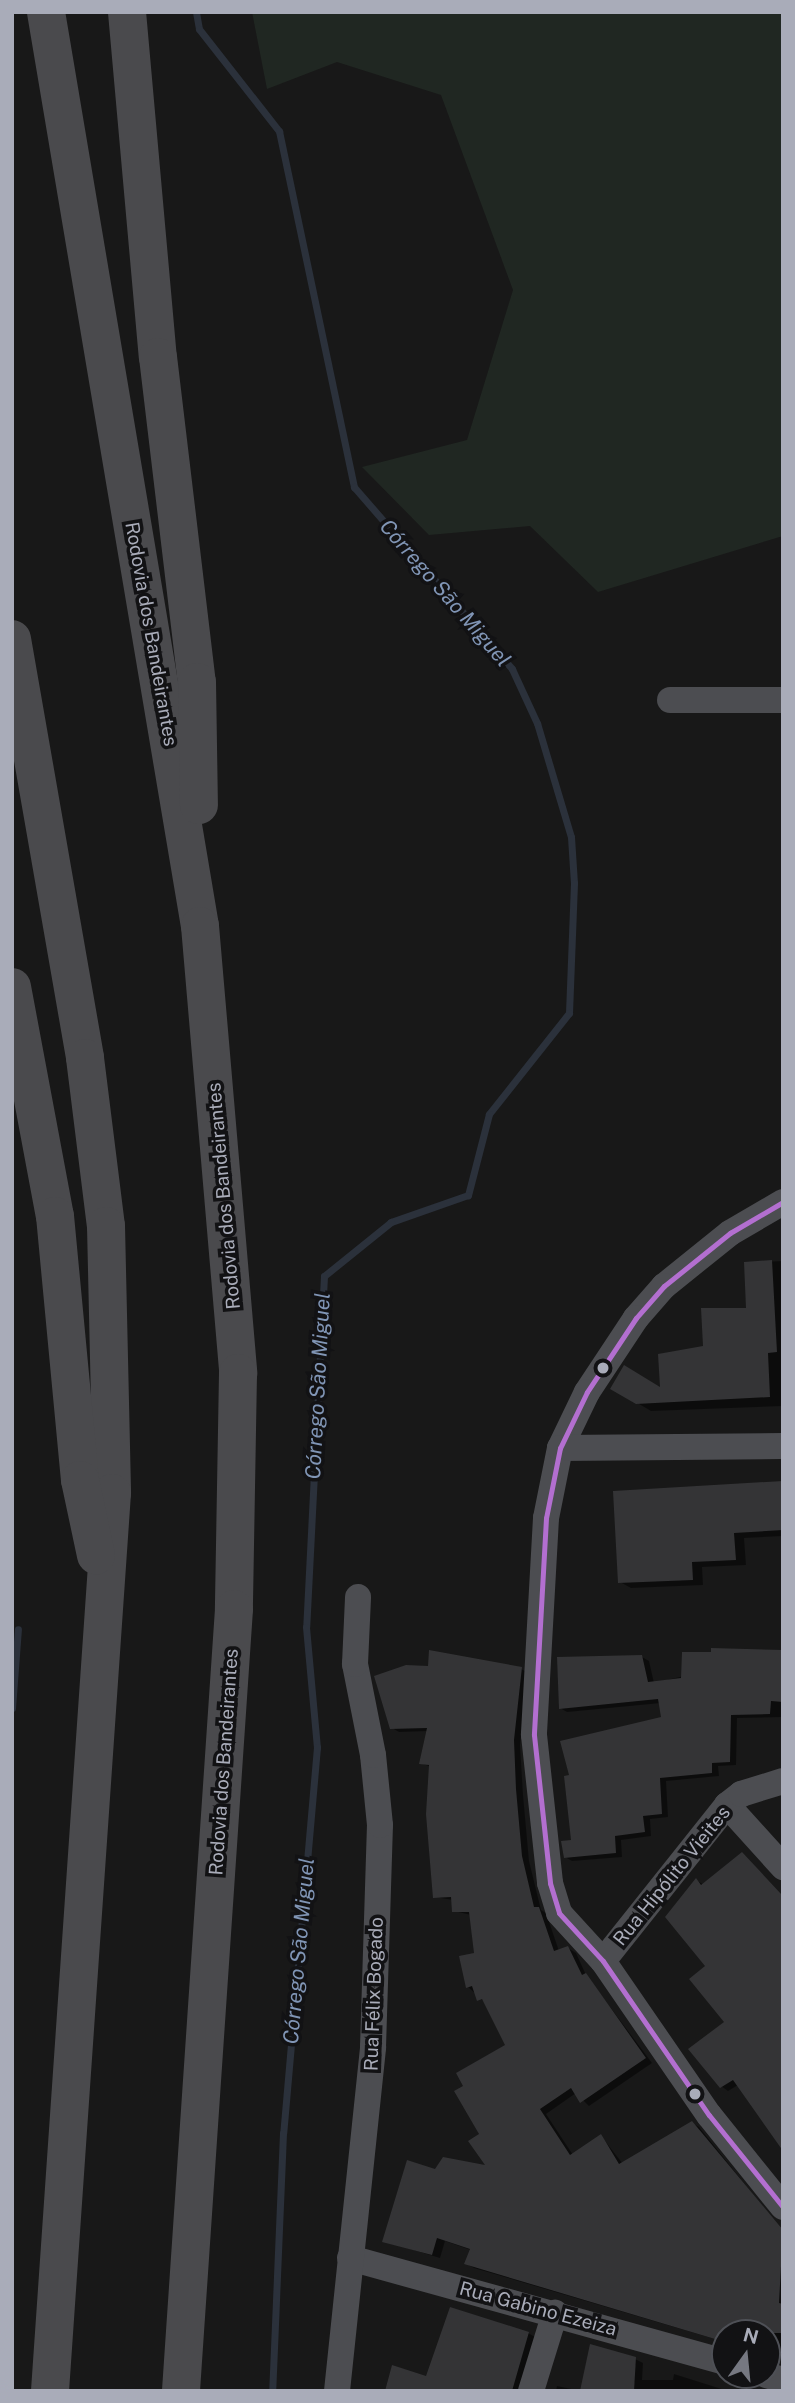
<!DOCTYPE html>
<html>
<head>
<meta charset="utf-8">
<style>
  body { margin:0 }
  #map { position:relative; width:795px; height:2403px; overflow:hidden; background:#181818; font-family:"Public Sans",sans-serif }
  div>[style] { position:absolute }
  .green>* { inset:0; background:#202722 }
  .shadow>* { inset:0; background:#0007 }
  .stream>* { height:7px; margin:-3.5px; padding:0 3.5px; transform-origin:3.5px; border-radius:3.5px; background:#2b313b }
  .building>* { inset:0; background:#343436 }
  .street>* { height:26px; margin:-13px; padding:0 13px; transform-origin:13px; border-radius:13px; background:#4c4d51 }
  .highway>* { height:38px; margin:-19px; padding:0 19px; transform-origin:19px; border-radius:19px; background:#4a4a4d }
  .bus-1>* { height:5px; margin:-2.5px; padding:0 2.5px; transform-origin:2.5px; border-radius:2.5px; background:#b36fd0 }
  .dots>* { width:19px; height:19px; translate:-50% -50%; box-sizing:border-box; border:4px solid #121214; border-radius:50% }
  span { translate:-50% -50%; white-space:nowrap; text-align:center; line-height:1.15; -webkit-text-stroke:7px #121214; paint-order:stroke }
  .street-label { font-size:19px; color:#a9acb9 }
  .water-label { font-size:21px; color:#8095b5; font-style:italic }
  .frame { position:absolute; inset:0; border:14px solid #a9acb9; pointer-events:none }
  .north { position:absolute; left:711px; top:2319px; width:70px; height:70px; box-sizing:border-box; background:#121214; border:2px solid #4e5056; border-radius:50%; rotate:15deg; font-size:19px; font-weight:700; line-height:28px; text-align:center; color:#a9acb9 }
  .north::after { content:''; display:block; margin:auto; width:24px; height:32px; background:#767881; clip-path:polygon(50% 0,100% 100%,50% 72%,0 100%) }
</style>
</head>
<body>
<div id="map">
  <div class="green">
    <div style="clip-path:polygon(252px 12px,783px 12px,783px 536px,598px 592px,530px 526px,429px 535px,362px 467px,467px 440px,513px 290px,441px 95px,337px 62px,267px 89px)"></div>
  </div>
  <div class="shadow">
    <div style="clip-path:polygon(783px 1261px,783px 1406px,651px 1411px,612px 1388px,662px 1390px,748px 1310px,745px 1263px)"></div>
    <div style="clip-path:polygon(783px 1483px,783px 1536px,744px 1538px,746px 1565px,702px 1567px,703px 1585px,631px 1588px,620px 1582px)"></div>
    <div style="clip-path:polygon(783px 1653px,783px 1717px,737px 1718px,736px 1765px,718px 1766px,719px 1776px,666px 1781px,668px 1817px,650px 1819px,651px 1836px,621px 1840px,622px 1857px,572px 1861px,565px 1857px,663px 1718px,661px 1703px,567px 1712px,560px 1708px,642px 1657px,649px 1661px,654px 1683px)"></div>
    <div style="clip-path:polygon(521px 1669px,529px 1673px,520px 1745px,523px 1795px,529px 1861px,541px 1910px,546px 1913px,559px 1951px,568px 1948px,576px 1953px,586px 1975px,652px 2063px,589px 2106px,576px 2093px,546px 2114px,573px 2155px,601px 2136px,623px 2164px,692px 2123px,699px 2127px,783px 2232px,783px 2359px,767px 2355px,767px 2333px,725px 2333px,725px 2342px,474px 2268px,467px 2264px,471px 2250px,445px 2241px,440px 2258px,384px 2241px,435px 2171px,489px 2168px,465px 2087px,508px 2046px,487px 2004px,468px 1987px,476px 1954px,471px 1915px,454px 1911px,453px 1900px,435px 1897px,431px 1767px,421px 1763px,428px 1731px,399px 1732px,392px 1728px)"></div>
    <div style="clip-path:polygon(743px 1854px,783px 1896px,783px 2147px,738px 2085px,728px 2091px,721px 2086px,726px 2022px,707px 1966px,696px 1880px,704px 1885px)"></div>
    <div style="clip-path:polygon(528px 2333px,535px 2337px,521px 2391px,391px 2391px)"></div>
    <div style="clip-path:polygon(635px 2359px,643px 2363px,642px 2380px,673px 2380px,674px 2374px,728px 2391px,556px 2391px,557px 2386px,581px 2391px)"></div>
  </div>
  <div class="stream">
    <div style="left:196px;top:12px;width:17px;rotate:80deg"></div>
    <div style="left:199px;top:29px;width:130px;rotate:51.9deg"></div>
    <div style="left:279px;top:131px;width:364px;rotate:78.1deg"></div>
    <div style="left:354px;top:487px;width:241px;rotate:49deg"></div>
    <div style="left:512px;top:669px;width:60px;rotate:65.2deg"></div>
    <div style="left:537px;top:723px;width:119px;rotate:73.4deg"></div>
    <div style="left:571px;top:837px;width:46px;rotate:86.3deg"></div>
    <div style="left:574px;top:883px;width:130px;rotate:92.2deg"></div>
    <div style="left:569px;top:1013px;width:129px;rotate:128.4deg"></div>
    <div style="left:489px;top:1114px;width:84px;rotate:104.5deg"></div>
    <div style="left:468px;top:1195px;width:82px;rotate:160.7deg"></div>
    <div style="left:391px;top:1222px;width:86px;rotate:141.1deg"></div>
    <div style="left:324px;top:1276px;width:351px;rotate:92.9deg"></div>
    <div style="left:306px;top:1627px;width:121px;rotate:84.8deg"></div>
    <div style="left:317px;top:1747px;width:387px;rotate:95deg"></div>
    <div style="left:283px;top:2133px;width:258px;rotate:92.4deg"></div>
    <div style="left:12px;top:1708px;width:79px;rotate:-85.7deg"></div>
  </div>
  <div class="building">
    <div style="clip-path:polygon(772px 1260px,777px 1352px,768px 1353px,770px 1397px,636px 1404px,610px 1389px,624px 1365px,660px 1387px,658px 1354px,703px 1346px,701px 1308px,746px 1308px,744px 1262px)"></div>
    <div style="clip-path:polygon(783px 1481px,783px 1530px,734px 1533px,736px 1560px,692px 1562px,693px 1580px,618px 1583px,613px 1491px)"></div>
    <div style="clip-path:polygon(711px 1648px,783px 1650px,783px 1702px,771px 1701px,770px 1714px,731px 1715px,730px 1762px,712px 1763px,712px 1773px,660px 1778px,662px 1814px,643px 1816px,645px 1832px,615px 1836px,616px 1853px,564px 1858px,561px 1841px,571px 1840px,564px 1776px,569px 1775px,560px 1741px,661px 1717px,658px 1699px,559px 1709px,557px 1657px,642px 1655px,648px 1682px,681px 1678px,682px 1652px,711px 1652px)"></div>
    <div style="clip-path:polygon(429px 1650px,522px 1667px,514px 1740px,516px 1789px,522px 1856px,534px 1907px,539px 1907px,554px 1951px,568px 1946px,582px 1975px,586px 1973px,646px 2058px,580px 2103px,571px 2088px,540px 2109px,570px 2155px,601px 2134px,619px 2164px,692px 2121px,783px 2230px,779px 2303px,783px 2304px,783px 2333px,725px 2333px,725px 2342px,464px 2264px,470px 2249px,437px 2238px,432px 2255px,382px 2242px,407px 2160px,435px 2169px,443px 2157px,485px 2165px,468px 2141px,479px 2134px,454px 2091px,463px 2086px,456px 2073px,505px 2045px,482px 1999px,477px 2001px,472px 1986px,466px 1988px,459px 1956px,474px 1953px,469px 1912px,452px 1912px,451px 1897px,433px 1898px,426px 1814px,429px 1765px,419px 1764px,427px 1728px,390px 1729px,374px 1676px,406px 1665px,428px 1666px)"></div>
    <div style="clip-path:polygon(742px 1852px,783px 1896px,783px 2151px,733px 2080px,720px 2088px,688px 2049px,724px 2022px,689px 1979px,705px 1966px,665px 1917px,696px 1878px,701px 1885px)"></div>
    <div style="clip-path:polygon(450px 2307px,529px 2332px,512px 2391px,385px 2391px,392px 2365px,426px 2376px)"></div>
    <div style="clip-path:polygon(590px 2344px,636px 2357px,634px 2391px,580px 2391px)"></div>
  </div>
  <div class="street">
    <div style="left:670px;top:700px;width:113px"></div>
    <div style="left:783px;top:1202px;width:61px;rotate:149.7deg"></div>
    <div style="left:730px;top:1233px;width:85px;rotate:141.2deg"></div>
    <div style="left:664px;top:1286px;width:43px;rotate:131.2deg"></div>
    <div style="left:636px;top:1318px;width:89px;rotate:123.5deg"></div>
    <div style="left:587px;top:1392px;width:62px;rotate:115.7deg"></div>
    <div style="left:560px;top:1448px;width:71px;rotate:101.3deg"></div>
    <div style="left:546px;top:1518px;width:217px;rotate:93.2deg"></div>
    <div style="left:534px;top:1735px;width:149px;rotate:83.8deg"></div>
    <div style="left:550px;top:1883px;width:31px;rotate:73deg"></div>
    <div style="left:559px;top:1913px;width:65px;rotate:47.5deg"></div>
    <div style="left:603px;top:1961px;width:187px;rotate:55.5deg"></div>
    <div style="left:709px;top:2115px;width:118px;rotate:51.2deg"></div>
    <div style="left:560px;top:1448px;width:223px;rotate:-0.5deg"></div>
    <div style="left:727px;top:1805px;width:84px;rotate:47.9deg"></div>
    <div style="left:603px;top:1961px;width:199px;rotate:-51.5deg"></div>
    <div style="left:727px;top:1805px;width:18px;rotate:-38deg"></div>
    <div style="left:741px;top:1794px;width:44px;rotate:-17.2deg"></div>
    <div style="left:350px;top:2258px;width:389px;rotate:15.5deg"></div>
    <div style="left:766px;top:2375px;width:18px;rotate:16deg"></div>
    <div style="left:337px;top:2391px;width:346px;rotate:-84deg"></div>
    <div style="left:373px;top:2047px;width:222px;rotate:-88.2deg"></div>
    <div style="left:380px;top:1825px;width:70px;rotate:-95.7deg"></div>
    <div style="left:373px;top:1755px;width:93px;rotate:-101.2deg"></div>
    <div style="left:355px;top:1664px;width:67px;rotate:-87.4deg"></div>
    <div style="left:531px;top:2391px;width:82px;rotate:-72.9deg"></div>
  </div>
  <div class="highway">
    <div style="left:46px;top:12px;width:927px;rotate:80.44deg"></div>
    <div style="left:200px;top:926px;width:449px;rotate:85.1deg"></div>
    <div style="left:238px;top:1373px;width:236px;rotate:91deg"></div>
    <div style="left:234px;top:1609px;width:784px;rotate:93.88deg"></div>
    <div style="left:127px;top:12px;width:346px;rotate:84.9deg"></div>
    <div style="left:158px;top:357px;width:327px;rotate:83.2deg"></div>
    <div style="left:197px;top:682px;width:123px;rotate:89.1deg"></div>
    <div style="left:12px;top:639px;width:425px;rotate:80.1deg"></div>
    <div style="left:85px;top:1058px;width:169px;rotate:82.9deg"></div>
    <div style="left:106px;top:1226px;width:267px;rotate:88.7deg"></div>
    <div style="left:112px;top:1493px;width:900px;rotate:93.95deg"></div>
    <div style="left:12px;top:987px;width:233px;rotate:79.4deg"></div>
    <div style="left:55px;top:1216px;width:265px;rotate:84.6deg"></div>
    <div style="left:80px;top:1480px;width:77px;rotate:78deg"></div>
  </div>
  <div class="bus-1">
    <div style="left:783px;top:1202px;width:61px;rotate:149.7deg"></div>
    <div style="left:730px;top:1233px;width:85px;rotate:141.2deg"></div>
    <div style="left:664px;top:1286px;width:43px;rotate:131.2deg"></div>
    <div style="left:636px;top:1318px;width:89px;rotate:123.5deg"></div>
    <div style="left:587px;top:1392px;width:62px;rotate:115.7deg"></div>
    <div style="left:560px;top:1448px;width:71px;rotate:101.3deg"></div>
    <div style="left:546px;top:1518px;width:217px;rotate:93.2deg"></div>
    <div style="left:534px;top:1735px;width:149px;rotate:83.8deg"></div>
    <div style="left:550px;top:1883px;width:31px;rotate:73deg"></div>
    <div style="left:559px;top:1913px;width:65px;rotate:47.5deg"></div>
    <div style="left:603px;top:1961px;width:187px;rotate:55.5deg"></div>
    <div style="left:709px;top:2115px;width:118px;rotate:51.2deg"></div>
  </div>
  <div class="dots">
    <div style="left:603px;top:1368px;background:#a9acb9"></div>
    <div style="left:695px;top:2094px;background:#a9acb9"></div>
  </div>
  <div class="street-label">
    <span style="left:151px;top:634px;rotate:80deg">Rodovia dos Bandeirantes</span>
    <span style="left:224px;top:1196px;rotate:-95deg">Rodovia dos Bandeirantes</span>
    <span style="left:224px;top:1762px;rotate:-86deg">Rodovia dos Bandeirantes</span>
    <span style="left:672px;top:1876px;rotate:-51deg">Rua Hipólito Vieites</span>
    <span style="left:374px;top:1994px;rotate:-88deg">Rua Félix Bogado</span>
    <span style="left:538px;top:2309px;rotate:15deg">Rua Gabino Ezeiza</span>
  </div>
  <div class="water-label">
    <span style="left:445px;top:593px;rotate:49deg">Córrego São Miguel</span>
    <span style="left:318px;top:1386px;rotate:-87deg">Córrego São Miguel</span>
    <span style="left:299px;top:1951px;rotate:-85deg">Córrego São Miguel</span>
  </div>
  <div class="frame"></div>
  <div class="north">N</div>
</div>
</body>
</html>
